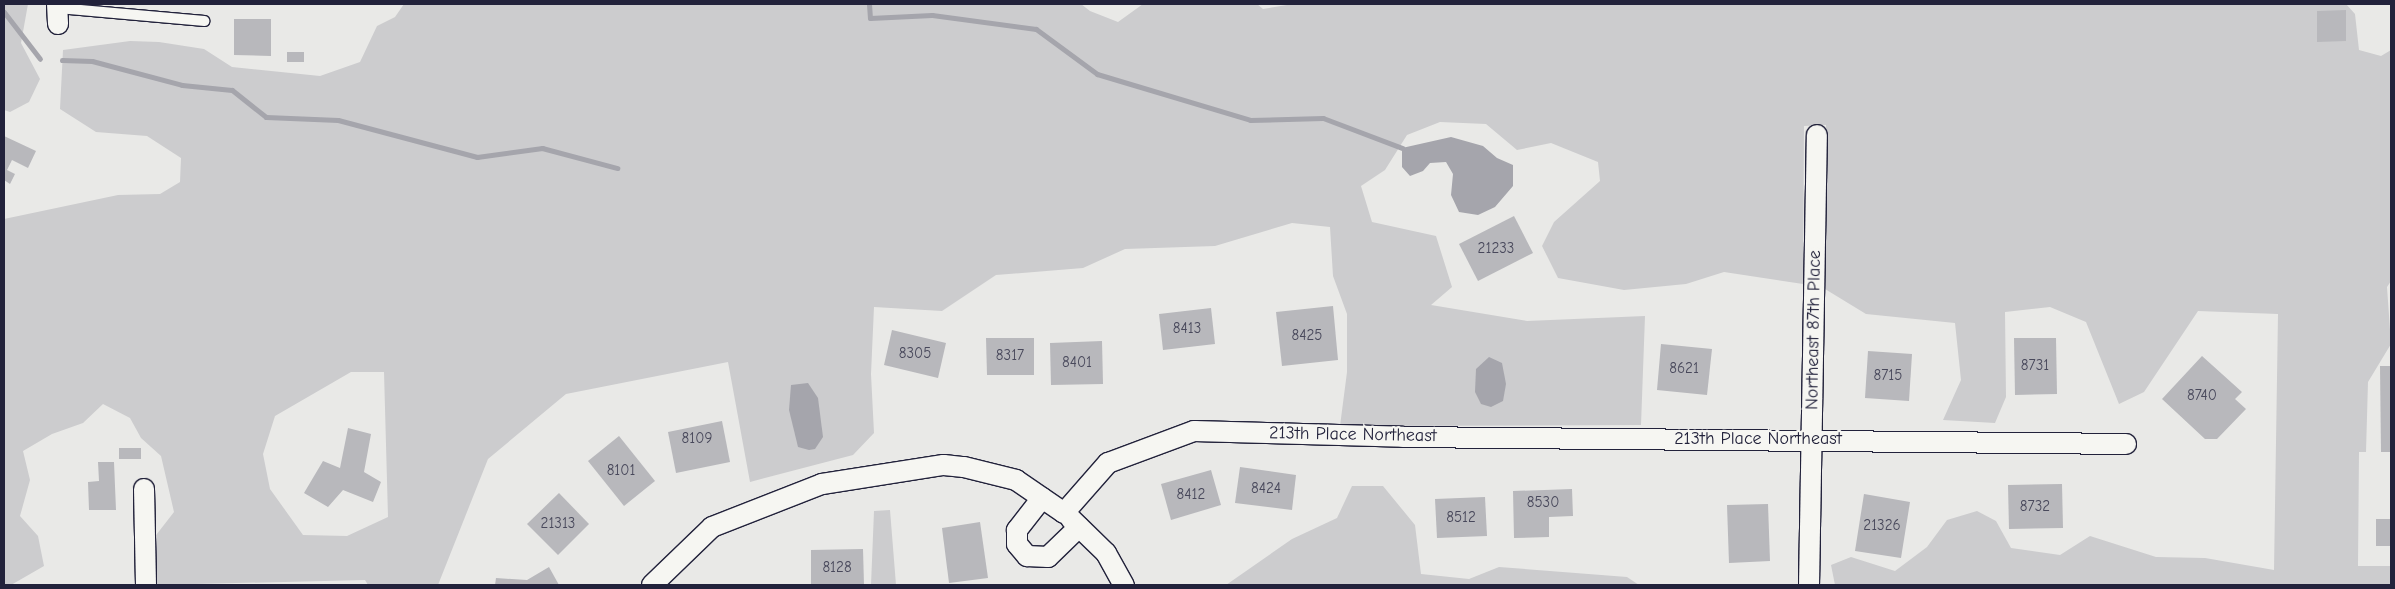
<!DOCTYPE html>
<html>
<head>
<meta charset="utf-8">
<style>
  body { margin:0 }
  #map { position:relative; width:2395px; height:589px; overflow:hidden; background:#e9e9e7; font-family:"Comic Neue",sans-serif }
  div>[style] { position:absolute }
  .green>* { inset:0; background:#ccccce }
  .water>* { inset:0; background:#a5a5ac }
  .stream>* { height:5px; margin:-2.5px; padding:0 2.5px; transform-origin:2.5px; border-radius:2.5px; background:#a5a5ac }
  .building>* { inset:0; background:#b8b8bc }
  .roads { filter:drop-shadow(1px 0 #22223b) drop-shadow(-1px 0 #22223b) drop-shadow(0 1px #22223b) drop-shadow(0 -1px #22223b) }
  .lane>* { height:10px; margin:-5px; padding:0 5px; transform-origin:5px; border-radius:5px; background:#f6f6f2 }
  .street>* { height:20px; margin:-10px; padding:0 10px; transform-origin:10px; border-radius:10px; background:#f6f6f2 }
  span { translate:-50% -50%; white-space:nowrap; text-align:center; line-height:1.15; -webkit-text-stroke:4.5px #f6f6f2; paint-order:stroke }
  .number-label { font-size:15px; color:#48485b }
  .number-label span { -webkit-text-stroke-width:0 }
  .street-label { font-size:18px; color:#22223b }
  .frame { position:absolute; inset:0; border:5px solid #22223b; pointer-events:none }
</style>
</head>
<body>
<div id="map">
  <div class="green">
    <div style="clip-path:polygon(4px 4px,28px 4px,21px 43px,40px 79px,29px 102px,10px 112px,4px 110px)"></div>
    <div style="clip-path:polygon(evenodd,404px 4px,1081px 4px,1090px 11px,1118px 22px,1143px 4px,1257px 4px,1263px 9px,1293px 4px,2346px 4px,2355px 14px,2359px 50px,2381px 56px,2391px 50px,2391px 281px,2387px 287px,2391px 344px,2368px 382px,2366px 452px,2359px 452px,2358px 566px,2391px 566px,2391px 585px,1835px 585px,1831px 565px,1851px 557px,1895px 571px,1927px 547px,1947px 520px,1977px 511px,1996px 521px,2011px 548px,2060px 555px,2090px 536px,2156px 557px,2205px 558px,2274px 570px,2278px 314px,2198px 311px,2144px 392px,2119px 404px,2086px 322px,2050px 307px,2005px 312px,2006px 397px,1995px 423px,1943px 420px,1961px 380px,1955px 323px,1866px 314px,1825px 289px,1826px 125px,1804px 126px,1803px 284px,1724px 272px,1686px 284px,1624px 290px,1558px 278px,1542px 246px,1554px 222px,1600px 181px,1598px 162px,1551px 143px,1517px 150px,1486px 124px,1440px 122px,1407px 135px,1385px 170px,1361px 186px,1372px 222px,1436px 236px,1452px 287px,1431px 305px,1527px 321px,1645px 316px,1641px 425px,1340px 426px,1347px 372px,1347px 314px,1333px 276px,1330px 227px,1292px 223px,1215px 246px,1125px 249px,1083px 268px,996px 275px,942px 311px,874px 307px,871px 374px,874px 433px,853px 455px,750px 482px,728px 362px,566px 394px,488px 459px,438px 585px,368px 585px,365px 580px,155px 585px,153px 539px,174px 512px,161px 456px,141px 438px,130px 418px,103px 404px,83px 423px,52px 434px,23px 451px,30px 480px,20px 516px,38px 536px,44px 566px,11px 585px,4px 585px,4px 219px,118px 195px,160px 194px,180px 182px,181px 158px,147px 136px,96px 132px,60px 109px,63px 50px,130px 41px,159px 42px,204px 49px,232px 67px,320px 76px,360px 62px,377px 26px,395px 17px,404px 4px,351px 372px,384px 372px,388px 517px,347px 536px,303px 535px,270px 489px,263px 454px,275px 416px,351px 372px)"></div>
    <div style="clip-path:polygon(1352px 486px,1383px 486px,1415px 525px,1421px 574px,1469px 579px,1499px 567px,1627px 577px,1639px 585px,1226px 585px,1292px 539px,1337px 518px)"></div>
    <div style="clip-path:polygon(890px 510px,896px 585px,871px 585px,874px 511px)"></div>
  </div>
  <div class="water">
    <div style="clip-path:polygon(1451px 137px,1483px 146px,1497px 158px,1513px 165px,1513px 186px,1495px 207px,1478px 215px,1459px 212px,1451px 195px,1453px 174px,1446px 162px,1430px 163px,1423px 171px,1410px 176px,1402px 167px,1402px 148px)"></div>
    <div style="clip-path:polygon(1489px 357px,1502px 363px,1506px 384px,1503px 401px,1491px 407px,1481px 404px,1475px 392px,1476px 369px)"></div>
    <div style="clip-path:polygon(808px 383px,818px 398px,823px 437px,815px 449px,809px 450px,798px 447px,789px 410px,791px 385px)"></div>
  </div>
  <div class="stream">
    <div style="left:869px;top:4px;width:14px;rotate:86deg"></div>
    <div style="left:870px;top:18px;width:62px;rotate:-2.8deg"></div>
    <div style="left:932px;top:15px;width:105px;rotate:7.7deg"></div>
    <div style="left:1036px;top:29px;width:76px;rotate:36.4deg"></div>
    <div style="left:1097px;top:74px;width:160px;rotate:16.7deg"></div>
    <div style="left:1250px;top:120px;width:73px;rotate:-1.6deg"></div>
    <div style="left:1323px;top:118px;width:85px;rotate:20.8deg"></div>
    <div style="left:4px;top:12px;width:59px;rotate:52.5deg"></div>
    <div style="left:62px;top:60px;width:30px;rotate:2deg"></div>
    <div style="left:92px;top:61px;width:93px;rotate:14.9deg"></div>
    <div style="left:182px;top:85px;width:50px;rotate:5.7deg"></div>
    <div style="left:232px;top:90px;width:43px;rotate:38.5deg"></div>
    <div style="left:266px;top:117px;width:72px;rotate:2.4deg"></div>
    <div style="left:338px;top:120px;width:144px;rotate:14.9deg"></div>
    <div style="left:477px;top:157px;width:66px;rotate:-7.9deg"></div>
    <div style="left:542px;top:148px;width:78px;rotate:14.9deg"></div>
  </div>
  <div class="building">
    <div style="clip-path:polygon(2346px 10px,2346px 41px,2317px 42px,2317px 11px)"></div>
    <div style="clip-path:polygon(234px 19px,271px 19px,271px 56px,234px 55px)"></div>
    <div style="clip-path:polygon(287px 52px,304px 52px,304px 62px,287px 62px)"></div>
    <div style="clip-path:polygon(4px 136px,36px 151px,28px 168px,12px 160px,7px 170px,15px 174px,10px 184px,4px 180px)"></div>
    <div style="clip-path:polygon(1514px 216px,1533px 253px,1478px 281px,1459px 244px)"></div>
    <div style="clip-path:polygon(1333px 306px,1338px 360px,1282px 366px,1276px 312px)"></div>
    <div style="clip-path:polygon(1211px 308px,1215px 344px,1163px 350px,1159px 314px)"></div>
    <div style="clip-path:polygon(892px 330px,946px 343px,938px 378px,884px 365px)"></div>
    <div style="clip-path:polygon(986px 338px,1034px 338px,1034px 375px,987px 375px)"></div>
    <div style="clip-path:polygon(2014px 338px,2056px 338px,2057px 394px,2015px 395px)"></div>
    <div style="clip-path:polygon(1102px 341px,1103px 384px,1051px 385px,1050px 343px)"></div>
    <div style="clip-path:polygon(1661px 344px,1712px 349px,1707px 395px,1657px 390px)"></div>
    <div style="clip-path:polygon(1868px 351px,1912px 354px,1909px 401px,1865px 398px)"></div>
    <div style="clip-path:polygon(2202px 356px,2242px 392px,2235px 399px,2246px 409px,2217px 439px,2205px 439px,2162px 399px)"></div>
    <div style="clip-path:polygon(2380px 366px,2391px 366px,2391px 452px,2381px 452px)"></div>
    <div style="clip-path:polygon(722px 421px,730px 462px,676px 473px,668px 432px)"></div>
    <div style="clip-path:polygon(348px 428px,371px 434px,364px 472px,381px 482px,373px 502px,343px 490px,328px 507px,304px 493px,323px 461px,340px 468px)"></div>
    <div style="clip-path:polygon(619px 436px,655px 481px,624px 506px,588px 461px)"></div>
    <div style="clip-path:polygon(119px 448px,141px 448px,141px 459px,119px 459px)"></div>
    <div style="clip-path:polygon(98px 462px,114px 462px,116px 510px,89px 510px,88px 482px,99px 481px)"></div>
    <div style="clip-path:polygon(1240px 467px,1296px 475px,1292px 510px,1235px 503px)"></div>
    <div style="clip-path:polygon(1211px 470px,1221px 505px,1171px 520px,1161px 484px)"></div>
    <div style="clip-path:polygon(2062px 484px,2063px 528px,2009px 529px,2008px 485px)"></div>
    <div style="clip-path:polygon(1572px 489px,1573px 516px,1549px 517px,1549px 537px,1514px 538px,1513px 491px)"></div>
    <div style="clip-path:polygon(559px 493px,589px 524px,558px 555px,527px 524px)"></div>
    <div style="clip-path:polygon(1864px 494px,1910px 502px,1901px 558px,1855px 551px)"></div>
    <div style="clip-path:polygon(1485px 497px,1487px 536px,1437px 538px,1435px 499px)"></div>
    <div style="clip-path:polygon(1768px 504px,1770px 561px,1729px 563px,1727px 505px)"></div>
    <div style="clip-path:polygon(2376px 519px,2391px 519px,2391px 546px,2376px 546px)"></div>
    <div style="clip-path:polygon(980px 522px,988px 578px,949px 583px,942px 528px)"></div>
    <div style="clip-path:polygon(863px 549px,864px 585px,811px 585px,811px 550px)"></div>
    <div style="clip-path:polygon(549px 567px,559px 585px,495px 585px,496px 578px,527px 580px)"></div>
  </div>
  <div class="roads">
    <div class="lane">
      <div style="left:58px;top:8px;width:147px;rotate:5.1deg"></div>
    </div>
    <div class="street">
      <div style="left:57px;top:4px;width:20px;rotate:87deg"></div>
      <div style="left:144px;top:489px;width:96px;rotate:88.8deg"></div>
      <div style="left:1042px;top:498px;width:41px;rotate:128deg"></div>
      <div style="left:1017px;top:530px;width:14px;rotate:90deg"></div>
      <div style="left:1017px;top:544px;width:16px;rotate:50deg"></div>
      <div style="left:1027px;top:556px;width:21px;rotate:3deg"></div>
      <div style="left:1048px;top:557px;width:43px;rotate:-44.1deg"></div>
      <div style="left:1071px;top:519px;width:49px;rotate:44.2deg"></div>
      <div style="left:1106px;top:553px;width:37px;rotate:61deg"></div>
      <div style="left:652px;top:585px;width:83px;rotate:-44deg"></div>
      <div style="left:712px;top:527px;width:118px;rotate:-21.4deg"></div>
      <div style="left:822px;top:484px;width:123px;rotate:-8.9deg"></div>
      <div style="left:944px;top:465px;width:20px;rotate:6deg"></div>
      <div style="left:964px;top:467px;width:54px;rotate:14deg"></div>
      <div style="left:1016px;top:480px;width:58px;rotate:34.5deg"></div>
      <div style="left:1064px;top:513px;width:67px;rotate:-48.7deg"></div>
      <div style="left:1108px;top:463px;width:92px;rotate:-20.4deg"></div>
      <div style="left:1194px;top:431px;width:209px;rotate:1.6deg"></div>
      <div style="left:1403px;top:437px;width:723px;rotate:0.55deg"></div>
      <div style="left:1809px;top:585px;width:450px;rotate:-89deg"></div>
    </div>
  </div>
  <div class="number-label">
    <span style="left:1496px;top:249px">21233</span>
    <span style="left:1187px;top:329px">8413</span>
    <span style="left:1307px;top:336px">8425</span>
    <span style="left:915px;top:354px">8305</span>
    <span style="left:1010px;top:356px">8317</span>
    <span style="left:1077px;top:363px">8401</span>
    <span style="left:2035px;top:366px">8731</span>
    <span style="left:1684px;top:369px">8621</span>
    <span style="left:1888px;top:376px">8715</span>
    <span style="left:2202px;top:396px">8740</span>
    <span style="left:697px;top:439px">8109</span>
    <span style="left:621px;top:471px">8101</span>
    <span style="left:1266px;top:489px">8424</span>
    <span style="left:1191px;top:495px">8412</span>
    <span style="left:1543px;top:503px">8530</span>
    <span style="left:2035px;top:507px">8732</span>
    <span style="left:1461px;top:518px">8512</span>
    <span style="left:558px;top:524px">21313</span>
    <span style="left:1882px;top:526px">21326</span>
    <span style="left:837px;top:568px">8128</span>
  </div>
  <div class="street-label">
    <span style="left:1814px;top:330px;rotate:-89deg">Northeast 87th Place</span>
    <span style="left:1353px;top:435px;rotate:1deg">213th Place Northeast</span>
    <span style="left:1758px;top:439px">213th Place Northeast</span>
  </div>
  <div class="frame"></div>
</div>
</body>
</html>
